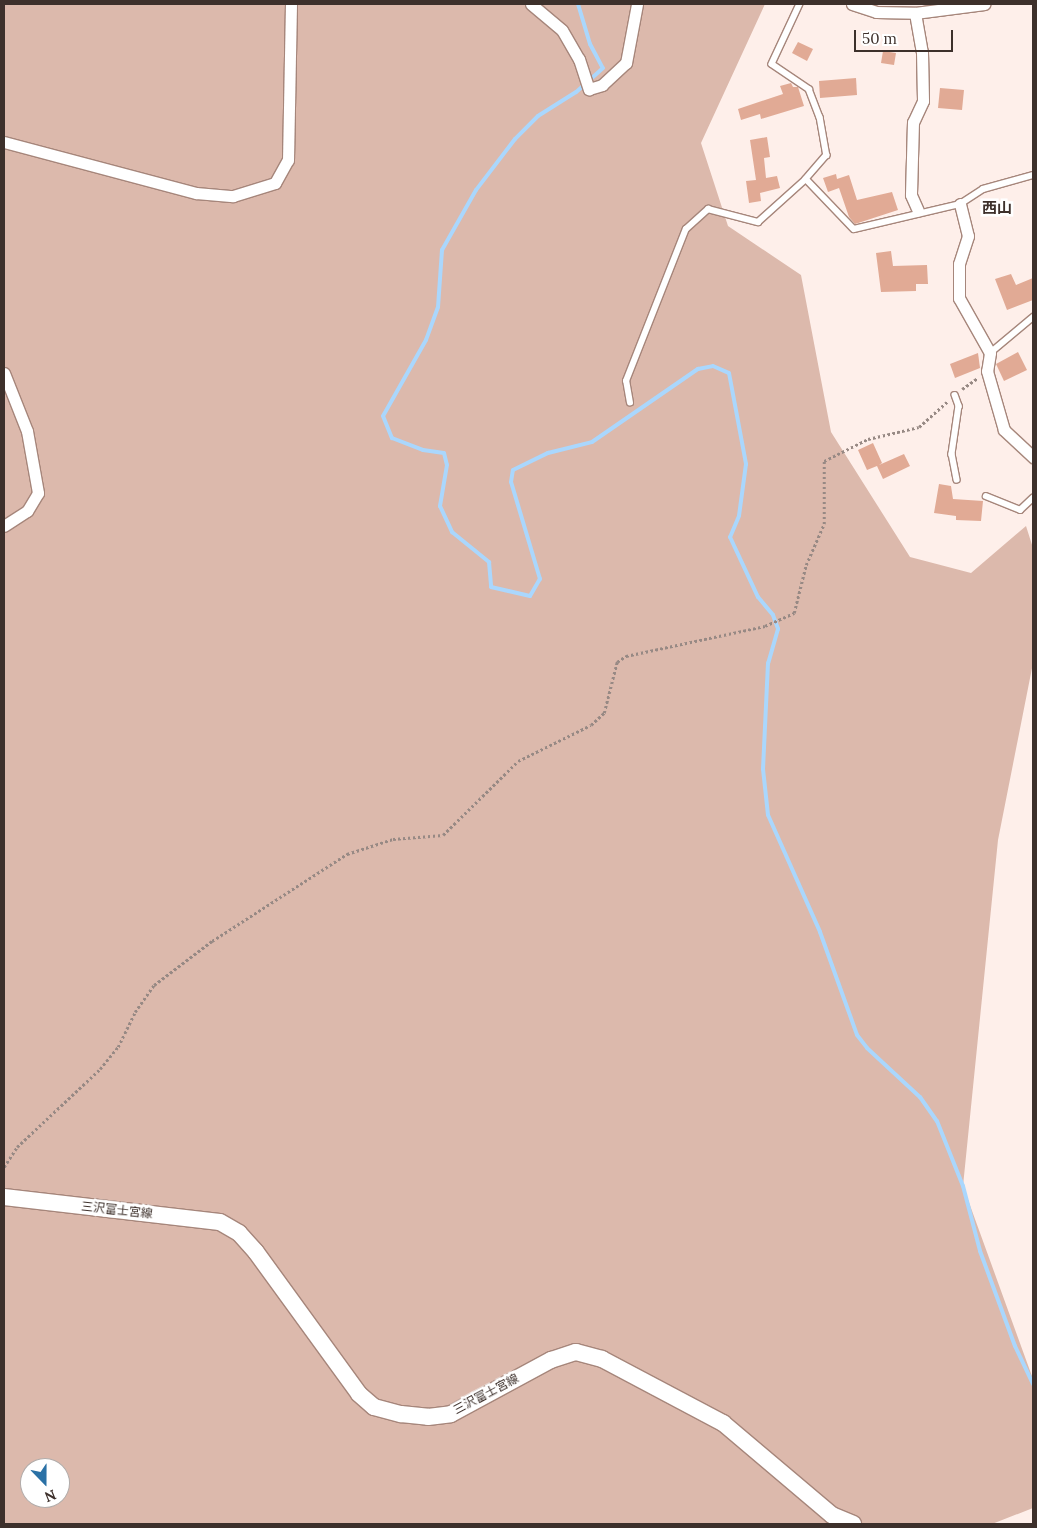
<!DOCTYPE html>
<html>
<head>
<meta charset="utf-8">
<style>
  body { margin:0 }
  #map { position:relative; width:1037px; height:1528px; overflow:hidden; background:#feefea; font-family:Lora,"Noto Sans JP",serif }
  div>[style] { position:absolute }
  .green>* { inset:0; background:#dcb9ac }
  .stream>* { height:4px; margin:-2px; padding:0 2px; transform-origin:2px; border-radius:2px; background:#aad7fd }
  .building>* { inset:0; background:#e1aa95 }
  .path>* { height:2.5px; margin-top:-1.25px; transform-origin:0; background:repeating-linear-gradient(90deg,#978984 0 2.5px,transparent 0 5px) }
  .roads { filter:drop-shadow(1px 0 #a6867b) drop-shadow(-1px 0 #a6867b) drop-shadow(0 1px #a6867b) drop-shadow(0 -1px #a6867b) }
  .service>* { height:5.5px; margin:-2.75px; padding:0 2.75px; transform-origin:2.75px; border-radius:2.75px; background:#fff }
  .minor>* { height:11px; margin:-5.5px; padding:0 5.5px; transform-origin:5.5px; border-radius:5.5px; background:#fff }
  .secondary>* { height:16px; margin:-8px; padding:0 8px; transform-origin:8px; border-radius:8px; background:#fff }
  span { translate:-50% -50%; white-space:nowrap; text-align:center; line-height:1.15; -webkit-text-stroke:5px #fff; paint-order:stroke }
  .street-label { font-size:12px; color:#3d302b }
  .quarter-label { font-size:15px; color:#3d302b; font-weight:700 }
  .frame { position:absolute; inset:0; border:5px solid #3d302b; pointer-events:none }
  .north { position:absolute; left:20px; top:1458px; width:50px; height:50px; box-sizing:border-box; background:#fff; border:1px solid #b1acaa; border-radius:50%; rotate:158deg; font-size:14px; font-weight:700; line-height:20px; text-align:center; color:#3d302b }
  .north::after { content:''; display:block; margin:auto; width:18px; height:22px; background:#2a71a6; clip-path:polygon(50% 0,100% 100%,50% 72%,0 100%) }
  .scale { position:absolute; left:854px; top:30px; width:99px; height:22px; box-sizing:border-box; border:2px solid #3d302b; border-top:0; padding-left:6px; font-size:15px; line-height:18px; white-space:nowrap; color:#3d302b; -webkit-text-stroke:4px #fff; paint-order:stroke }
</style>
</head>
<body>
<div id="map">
  <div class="green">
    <div style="clip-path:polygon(evenodd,4px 4px,765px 4px,701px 143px,728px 226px,801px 275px,831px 432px,910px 557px,971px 573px,1026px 526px,1033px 548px,1033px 663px,998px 840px,963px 1186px,1033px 1379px,1033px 1508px,992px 1524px,4px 1524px,4px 4px,30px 1468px,60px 1468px,60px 1498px,30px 1498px,30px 1468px)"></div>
  </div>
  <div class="stream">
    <div style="left:578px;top:4px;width:42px;rotate:73.3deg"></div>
    <div style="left:590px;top:44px;width:27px;rotate:62deg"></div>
    <div style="left:603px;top:68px;width:36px;rotate:138deg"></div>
    <div style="left:576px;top:92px;width:45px;rotate:147.7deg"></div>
    <div style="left:538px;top:116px;width:33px;rotate:135deg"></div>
    <div style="left:515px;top:139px;width:64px;rotate:127.4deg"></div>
    <div style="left:476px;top:190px;width:69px;rotate:119.5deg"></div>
    <div style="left:442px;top:250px;width:57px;rotate:94deg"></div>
    <div style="left:438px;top:307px;width:35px;rotate:110deg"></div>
    <div style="left:426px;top:340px;width:87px;rotate:119.5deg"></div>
    <div style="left:383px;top:416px;width:24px;rotate:68deg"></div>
    <div style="left:392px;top:438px;width:33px;rotate:21deg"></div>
    <div style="left:423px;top:450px;width:21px;rotate:8deg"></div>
    <div style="left:444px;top:453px;width:12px;rotate:76deg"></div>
    <div style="left:447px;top:465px;width:42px;rotate:99.7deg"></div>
    <div style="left:440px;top:506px;width:29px;rotate:65deg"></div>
    <div style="left:452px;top:532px;width:48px;rotate:39deg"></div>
    <div style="left:489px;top:562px;width:25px;rotate:85deg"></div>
    <div style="left:491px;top:587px;width:40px;rotate:13deg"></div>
    <div style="left:530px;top:596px;width:20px;rotate:-60deg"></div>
    <div style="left:540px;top:579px;width:101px;rotate:-106.6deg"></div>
    <div style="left:511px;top:482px;width:12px;rotate:-81deg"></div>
    <div style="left:513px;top:470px;width:39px;rotate:-26deg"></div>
    <div style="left:548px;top:453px;width:45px;rotate:-14deg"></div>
    <div style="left:592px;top:442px;width:129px;rotate:-34.6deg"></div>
    <div style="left:698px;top:369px;width:15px;rotate:-11deg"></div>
    <div style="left:713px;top:366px;width:17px;rotate:24deg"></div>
    <div style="left:729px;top:373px;width:93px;rotate:79.4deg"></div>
    <div style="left:746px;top:464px;width:52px;rotate:97.7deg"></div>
    <div style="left:739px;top:516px;width:23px;rotate:113deg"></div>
    <div style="left:730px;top:537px;width:66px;rotate:65deg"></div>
    <div style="left:758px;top:597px;width:23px;rotate:50deg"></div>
    <div style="left:773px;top:615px;width:15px;rotate:70deg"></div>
    <div style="left:778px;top:629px;width:35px;rotate:106deg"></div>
    <div style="left:768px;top:663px;width:106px;rotate:92.7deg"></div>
    <div style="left:763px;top:769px;width:46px;rotate:83.8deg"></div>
    <div style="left:768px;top:815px;width:128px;rotate:66deg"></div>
    <div style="left:820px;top:932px;width:109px;rotate:70.2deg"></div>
    <div style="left:857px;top:1035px;width:16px;rotate:52deg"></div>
    <div style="left:867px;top:1048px;width:72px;rotate:42.8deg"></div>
    <div style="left:920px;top:1097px;width:29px;rotate:55deg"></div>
    <div style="left:937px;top:1121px;width:70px;rotate:68.2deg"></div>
    <div style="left:963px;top:1186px;width:67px;rotate:75.3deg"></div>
    <div style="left:980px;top:1251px;width:101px;rotate:69.8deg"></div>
    <div style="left:1015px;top:1346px;width:42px;rotate:64.7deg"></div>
  </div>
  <div class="building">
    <div style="clip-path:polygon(798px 42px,813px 49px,807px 61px,792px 53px)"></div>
    <div style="clip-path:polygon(883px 51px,896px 53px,894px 65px,881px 63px)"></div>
    <div style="clip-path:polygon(856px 78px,857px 95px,820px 98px,819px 81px)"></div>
    <div style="clip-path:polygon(791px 83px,793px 87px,798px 87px,804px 106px,761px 119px,760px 114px,741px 120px,738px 109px,783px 94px,780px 86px)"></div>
    <div style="clip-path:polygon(940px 88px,964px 90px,962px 110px,938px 108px)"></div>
    <div style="clip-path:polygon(767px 137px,770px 157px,764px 158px,766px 178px,777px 176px,780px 188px,760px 193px,761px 201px,749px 203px,746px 181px,756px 180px,750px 140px)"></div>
    <div style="clip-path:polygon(836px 174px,837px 179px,849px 175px,857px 200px,892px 192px,898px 210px,855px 224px,849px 217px,839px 188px,828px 192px,823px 178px)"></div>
    <div style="clip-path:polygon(891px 251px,893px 266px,927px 265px,928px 284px,916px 284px,916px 291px,881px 292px,876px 253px)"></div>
    <div style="clip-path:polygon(1011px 274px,1016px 285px,1033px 278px,1033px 300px,1007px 310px,995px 279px)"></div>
    <div style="clip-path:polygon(1018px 352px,1027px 370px,1004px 381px,996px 364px)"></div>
    <div style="clip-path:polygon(978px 353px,980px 368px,955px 378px,950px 364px)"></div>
    <div style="clip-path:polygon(873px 443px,882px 463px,879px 465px,904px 454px,910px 466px,883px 479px,877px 466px,867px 470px,858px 450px)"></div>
    <div style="clip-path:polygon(939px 484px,951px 486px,953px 499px,983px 501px,981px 521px,956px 520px,956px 516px,934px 513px)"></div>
  </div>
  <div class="path">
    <div style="left:962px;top:389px;width:19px;rotate:-35deg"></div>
    <div style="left:4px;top:1167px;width:24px;rotate:-57deg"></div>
    <div style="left:17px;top:1147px;width:114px;rotate:-43.2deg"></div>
    <div style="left:100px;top:1069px;width:28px;rotate:-51deg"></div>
    <div style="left:118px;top:1047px;width:39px;rotate:-64deg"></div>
    <div style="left:135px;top:1012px;width:33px;rotate:-55deg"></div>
    <div style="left:154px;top:985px;width:73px;rotate:-37.2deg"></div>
    <div style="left:212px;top:941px;width:161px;rotate:-32.8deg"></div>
    <div style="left:347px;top:854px;width:48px;rotate:-18.1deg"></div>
    <div style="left:393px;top:839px;width:50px;rotate:-4.6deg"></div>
    <div style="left:443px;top:835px;width:105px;rotate:-44.6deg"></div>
    <div style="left:518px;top:761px;width:81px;rotate:-26.3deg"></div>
    <div style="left:591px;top:725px;width:18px;rotate:-43deg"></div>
    <div style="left:604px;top:713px;width:53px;rotate:-75.7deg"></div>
    <div style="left:617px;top:662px;width:11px;rotate:-34deg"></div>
    <div style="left:626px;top:656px;width:142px;rotate:-12.2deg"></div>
    <div style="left:765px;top:626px;width:32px;rotate:-24deg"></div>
    <div style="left:794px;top:613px;width:49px;rotate:-76deg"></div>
    <div style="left:806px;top:565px;width:45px;rotate:-66.3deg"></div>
    <div style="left:824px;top:524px;width:63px;rotate:-90deg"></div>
    <div style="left:824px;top:461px;width:49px;rotate:-26.6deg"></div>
    <div style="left:868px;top:439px;width:52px;rotate:-13.2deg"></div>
    <div style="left:919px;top:427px;width:39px;rotate:-42deg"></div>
  </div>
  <div class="roads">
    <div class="service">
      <div style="left:800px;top:4px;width:66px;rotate:115deg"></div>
      <div style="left:772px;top:64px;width:45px;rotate:34deg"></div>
      <div style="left:809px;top:89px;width:30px;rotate:69deg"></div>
      <div style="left:820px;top:117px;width:39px;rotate:80deg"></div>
      <div style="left:827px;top:155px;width:32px;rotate:131deg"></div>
      <div style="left:990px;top:353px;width:56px;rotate:-39.9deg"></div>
      <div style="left:955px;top:395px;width:12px;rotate:70deg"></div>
      <div style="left:959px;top:406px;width:49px;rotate:98.3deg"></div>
      <div style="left:952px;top:454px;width:26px;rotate:79deg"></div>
      <div style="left:630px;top:403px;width:22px;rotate:-100deg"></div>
      <div style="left:626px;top:381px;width:163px;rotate:-68.5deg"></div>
      <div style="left:686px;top:229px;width:30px;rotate:-42deg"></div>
      <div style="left:708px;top:209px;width:52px;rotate:14.6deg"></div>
      <div style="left:758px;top:222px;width:64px;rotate:-41.9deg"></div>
      <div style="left:806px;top:179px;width:69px;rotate:46.2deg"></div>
      <div style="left:854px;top:229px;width:109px;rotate:-13.3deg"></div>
      <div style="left:960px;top:204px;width:27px;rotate:-33deg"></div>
      <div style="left:983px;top:189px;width:52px;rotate:-15.6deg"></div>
      <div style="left:986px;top:496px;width:37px;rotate:22deg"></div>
      <div style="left:1020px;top:510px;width:18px;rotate:-43deg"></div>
    </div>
    <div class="minor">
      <div style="left:531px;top:4px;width:40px;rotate:40deg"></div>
      <div style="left:562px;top:30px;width:34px;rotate:60deg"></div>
      <div style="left:579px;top:59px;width:32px;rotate:72deg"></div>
      <div style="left:589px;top:89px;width:14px;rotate:-17deg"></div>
      <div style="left:602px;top:85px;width:33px;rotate:-43deg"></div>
      <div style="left:626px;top:63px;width:60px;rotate:-79.4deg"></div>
      <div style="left:852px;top:4px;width:25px;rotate:18deg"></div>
      <div style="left:876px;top:12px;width:39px;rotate:1deg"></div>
      <div style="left:915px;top:13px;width:70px;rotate:-7.4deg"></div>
      <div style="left:915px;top:13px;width:40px;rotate:80deg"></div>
      <div style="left:922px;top:52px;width:49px;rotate:88.8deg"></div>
      <div style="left:923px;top:101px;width:23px;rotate:115deg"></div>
      <div style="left:913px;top:122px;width:73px;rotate:91.6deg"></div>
      <div style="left:911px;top:195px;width:17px;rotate:66deg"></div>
      <div style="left:4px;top:142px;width:199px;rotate:14.9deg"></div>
      <div style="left:196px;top:193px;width:37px;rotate:5deg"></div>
      <div style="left:233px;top:196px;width:44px;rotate:-17.2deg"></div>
      <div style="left:275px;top:183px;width:26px;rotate:-61deg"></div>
      <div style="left:288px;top:160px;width:156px;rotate:-88.9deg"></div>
      <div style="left:960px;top:204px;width:33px;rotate:76deg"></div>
      <div style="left:968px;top:236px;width:29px;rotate:108deg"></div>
      <div style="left:959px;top:264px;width:34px;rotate:90deg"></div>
      <div style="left:959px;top:298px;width:63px;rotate:60.6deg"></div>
      <div style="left:990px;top:353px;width:18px;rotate:99deg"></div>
      <div style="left:987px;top:371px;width:61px;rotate:73.9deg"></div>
      <div style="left:1004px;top:430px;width:40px;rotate:43deg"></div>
      <div style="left:4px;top:373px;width:62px;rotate:68.4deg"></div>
      <div style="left:27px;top:431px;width:63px;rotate:79.9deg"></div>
      <div style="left:38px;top:493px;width:21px;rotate:121deg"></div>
      <div style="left:27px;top:511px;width:27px;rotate:147deg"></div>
    </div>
    <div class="secondary">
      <div style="left:4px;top:1197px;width:217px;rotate:6.6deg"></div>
      <div style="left:220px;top:1222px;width:22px;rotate:30deg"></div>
      <div style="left:239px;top:1233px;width:25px;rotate:48deg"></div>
      <div style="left:256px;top:1252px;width:175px;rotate:54deg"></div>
      <div style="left:359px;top:1394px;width:20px;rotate:41deg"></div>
      <div style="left:374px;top:1407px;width:28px;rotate:15deg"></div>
      <div style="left:401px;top:1414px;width:27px;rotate:6deg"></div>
      <div style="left:428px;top:1417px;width:23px;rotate:-7deg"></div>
      <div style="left:451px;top:1414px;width:114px;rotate:-28.4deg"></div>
      <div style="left:551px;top:1360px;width:26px;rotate:-18deg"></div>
      <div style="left:576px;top:1352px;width:27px;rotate:15deg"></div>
      <div style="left:602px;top:1359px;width:137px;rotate:27.9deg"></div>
      <div style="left:723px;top:1423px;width:143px;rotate:40.2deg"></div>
      <div style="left:832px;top:1515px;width:23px;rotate:23deg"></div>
    </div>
  </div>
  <div class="street-label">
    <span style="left:117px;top:1210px;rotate:6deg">三沢富士宮線</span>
    <span style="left:486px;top:1394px;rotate:-28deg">三沢富士宮線</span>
  </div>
  <div class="quarter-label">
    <span style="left:997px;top:208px">西山</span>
  </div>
  <div class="frame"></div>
  <div class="north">N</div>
  <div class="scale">50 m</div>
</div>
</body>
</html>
